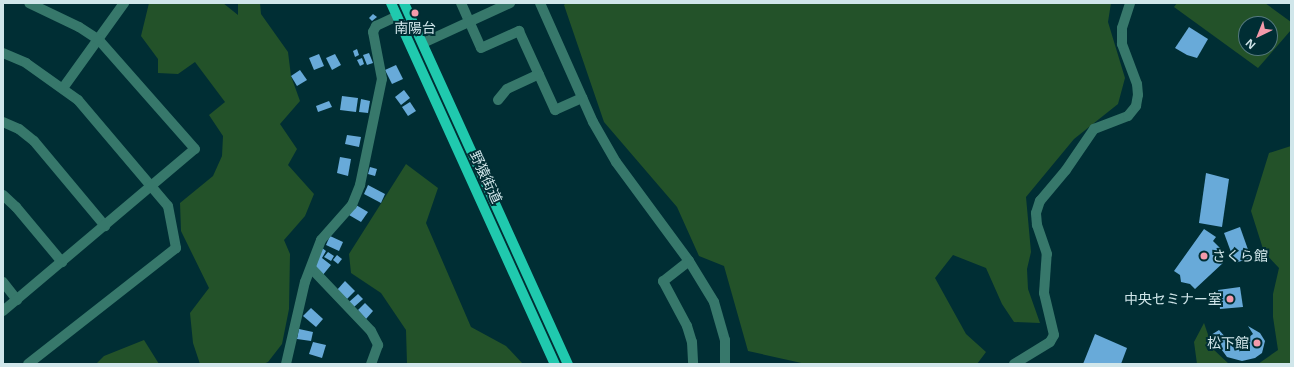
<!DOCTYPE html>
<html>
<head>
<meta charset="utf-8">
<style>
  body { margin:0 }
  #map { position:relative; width:1294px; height:367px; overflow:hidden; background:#002e34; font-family:"Open Sans","Noto Sans JP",sans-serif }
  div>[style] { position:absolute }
  .green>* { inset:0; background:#235229 }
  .building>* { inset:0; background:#68aad9 }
  .minor>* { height:10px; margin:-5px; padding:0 5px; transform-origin:5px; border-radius:5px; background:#37786b }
  .major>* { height:10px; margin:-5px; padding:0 5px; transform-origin:5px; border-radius:5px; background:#20c9ae }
  .dots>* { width:11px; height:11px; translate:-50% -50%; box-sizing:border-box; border:2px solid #002e34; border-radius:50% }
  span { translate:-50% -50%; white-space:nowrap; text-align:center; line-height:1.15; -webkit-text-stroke:4px #002e34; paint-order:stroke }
  .poi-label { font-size:14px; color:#d0e6ea }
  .left { translate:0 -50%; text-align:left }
  .right { translate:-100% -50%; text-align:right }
  .street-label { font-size:14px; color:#d0e6ea }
  .frame { position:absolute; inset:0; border:4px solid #d0e6ea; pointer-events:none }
  .north { position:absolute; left:1238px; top:16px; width:40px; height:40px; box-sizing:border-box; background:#002e34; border:1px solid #53787d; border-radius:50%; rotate:223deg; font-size:11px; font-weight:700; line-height:16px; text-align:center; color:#d0e6ea }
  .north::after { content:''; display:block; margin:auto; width:14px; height:18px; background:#f39aaa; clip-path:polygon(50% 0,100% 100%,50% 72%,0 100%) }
</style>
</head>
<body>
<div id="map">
  <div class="green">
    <div style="clip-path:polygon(149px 3px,223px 3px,238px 15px,238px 3px,260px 3px,261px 14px,288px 52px,291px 76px,300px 101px,280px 124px,297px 149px,288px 165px,314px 194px,305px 216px,284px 240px,290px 254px,289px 309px,282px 344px,268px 362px,263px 364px,200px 364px,193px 343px,190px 313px,209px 288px,181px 231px,180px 203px,213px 176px,222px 156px,223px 136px,209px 115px,225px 102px,195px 62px,178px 74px,158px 73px,158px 59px,141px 36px)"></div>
    <div style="clip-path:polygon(566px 3px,1111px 3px,1108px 22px,1125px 78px,1118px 104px,1074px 139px,1026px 197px,1031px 252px,1027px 269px,1028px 289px,1040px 323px,1014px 322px,1002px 304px,986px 268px,953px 255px,935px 278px,966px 334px,986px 352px,977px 364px,806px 364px,748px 351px,724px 266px,699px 256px,677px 207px,604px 122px,564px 5px)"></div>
    <div style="clip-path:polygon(evenodd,1177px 3px,1265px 3px,1291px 22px,1291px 30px,1258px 68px,1174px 7px,1177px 3px,1246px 24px,1270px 24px,1270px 48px,1246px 48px,1246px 24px)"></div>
    <div style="clip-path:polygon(1291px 146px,1291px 364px,1258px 364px,1278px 350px,1273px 317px,1273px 294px,1279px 268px,1264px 252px,1251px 211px,1269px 153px)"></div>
    <div style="clip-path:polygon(406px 164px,438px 188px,426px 223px,471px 327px,506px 346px,523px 364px,407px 364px,406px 330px,381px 293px,351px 273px,349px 254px)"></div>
    <div style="clip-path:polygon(1204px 323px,1213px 349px,1229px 364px,1197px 364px,1194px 342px)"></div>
    <div style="clip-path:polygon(144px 340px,159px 364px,96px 364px,104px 356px)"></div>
  </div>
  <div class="building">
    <div style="clip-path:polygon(373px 14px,377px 17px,372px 21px,369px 18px)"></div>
    <div style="clip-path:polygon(1189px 27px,1208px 39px,1197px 58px,1187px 55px,1175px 48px)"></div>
    <div style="clip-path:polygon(357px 49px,359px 55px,355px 57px,353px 51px)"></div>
    <div style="clip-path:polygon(369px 53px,373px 63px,367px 65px,363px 55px)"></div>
    <div style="clip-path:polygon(319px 54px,324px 66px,314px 70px,309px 58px)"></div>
    <div style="clip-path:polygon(335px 54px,341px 65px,332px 70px,326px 58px)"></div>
    <div style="clip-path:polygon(362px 58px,364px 64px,360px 66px,357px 60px)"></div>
    <div style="clip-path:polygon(396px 65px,403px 79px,392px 84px,385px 70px)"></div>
    <div style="clip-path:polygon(300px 70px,307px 80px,297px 86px,291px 76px)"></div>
    <div style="clip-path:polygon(404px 90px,410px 98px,401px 105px,395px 97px)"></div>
    <div style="clip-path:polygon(342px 96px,358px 98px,356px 112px,340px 110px)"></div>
    <div style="clip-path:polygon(361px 99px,370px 101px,368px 113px,359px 112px)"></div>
    <div style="clip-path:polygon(329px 101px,332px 107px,318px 112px,316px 106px)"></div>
    <div style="clip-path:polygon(410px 102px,416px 111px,408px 116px,402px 107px)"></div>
    <div style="clip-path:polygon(347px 135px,361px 137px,359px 147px,345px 144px)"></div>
    <div style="clip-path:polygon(340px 157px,351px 159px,348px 176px,337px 173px)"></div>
    <div style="clip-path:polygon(370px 167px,377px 169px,375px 176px,368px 174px)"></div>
    <div style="clip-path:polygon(1206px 173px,1229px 179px,1222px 227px,1199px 223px)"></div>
    <div style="clip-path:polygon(368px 185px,385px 194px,381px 203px,364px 194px)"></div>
    <div style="clip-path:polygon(356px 205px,368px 212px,361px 222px,349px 215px)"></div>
    <div style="clip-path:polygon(1240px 227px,1251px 258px,1235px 263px,1224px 233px)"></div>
    <div style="clip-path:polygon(1204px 229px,1216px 237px,1213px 241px,1221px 249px,1224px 262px,1195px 289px,1190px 284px,1181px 282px,1180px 275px,1174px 271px)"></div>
    <div style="clip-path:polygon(330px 236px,343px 242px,339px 251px,326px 245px)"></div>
    <div style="clip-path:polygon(321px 247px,326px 251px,322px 258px,331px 265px,322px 276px,314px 268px)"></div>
    <div style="clip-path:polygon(328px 252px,334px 256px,331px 261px,324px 257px)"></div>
    <div style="clip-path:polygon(337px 255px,342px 259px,338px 264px,333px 260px)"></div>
    <div style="clip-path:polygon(345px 281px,355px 291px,347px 299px,337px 290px)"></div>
    <div style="clip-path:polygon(1240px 287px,1243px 307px,1220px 309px,1218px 290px)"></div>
    <div style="clip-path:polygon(358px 294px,363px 299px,354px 307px,349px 302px)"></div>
    <div style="clip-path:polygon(365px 303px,373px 311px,366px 319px,358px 310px)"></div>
    <div style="clip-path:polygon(311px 308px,323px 319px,316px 327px,303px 316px)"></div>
    <div style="clip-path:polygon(1248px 326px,1260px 333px,1265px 341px,1262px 353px,1255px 358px,1242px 361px,1227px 357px,1211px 335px,1219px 330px,1235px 348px,1245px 348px,1250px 340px,1249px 337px,1253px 334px)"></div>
    <div style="clip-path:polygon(299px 329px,313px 332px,311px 341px,297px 339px)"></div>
    <div style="clip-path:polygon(1095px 334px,1127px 348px,1121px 364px,1083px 364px)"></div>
    <div style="clip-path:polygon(313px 342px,326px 345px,322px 358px,309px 354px)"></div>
  </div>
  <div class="minor">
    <div style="left:461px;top:3px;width:49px;rotate:66deg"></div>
    <div style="left:481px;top:48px;width:42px;rotate:-24.1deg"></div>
    <div style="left:519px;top:31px;width:87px;rotate:65.5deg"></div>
    <div style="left:555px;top:110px;width:30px;rotate:-24deg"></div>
    <div style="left:540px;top:3px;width:130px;rotate:66deg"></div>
    <div style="left:593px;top:122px;width:46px;rotate:60.1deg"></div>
    <div style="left:616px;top:162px;width:123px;rotate:53.6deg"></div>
    <div style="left:689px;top:261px;width:48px;rotate:58.6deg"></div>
    <div style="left:714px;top:302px;width:40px;rotate:74deg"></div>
    <div style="left:725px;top:340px;width:24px;rotate:90deg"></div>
    <div style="left:423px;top:43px;width:96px;rotate:-24.7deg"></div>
    <div style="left:3px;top:53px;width:25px;rotate:23deg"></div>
    <div style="left:26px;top:63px;width:64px;rotate:35.4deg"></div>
    <div style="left:78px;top:100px;width:139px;rotate:49.7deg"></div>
    <div style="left:168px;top:206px;width:43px;rotate:79.2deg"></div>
    <div style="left:176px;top:248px;width:188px;rotate:141.9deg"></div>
    <div style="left:63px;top:88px;width:105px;rotate:-54.3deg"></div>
    <div style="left:498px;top:100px;width:14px;rotate:-51deg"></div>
    <div style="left:507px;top:89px;width:35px;rotate:-25deg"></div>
    <div style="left:3px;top:122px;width:17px;rotate:24deg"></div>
    <div style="left:19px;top:129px;width:19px;rotate:39deg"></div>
    <div style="left:34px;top:141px;width:111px;rotate:50.1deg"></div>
    <div style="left:3px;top:195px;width:18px;rotate:43deg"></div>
    <div style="left:16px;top:207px;width:72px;rotate:50.1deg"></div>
    <div style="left:689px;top:261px;width:33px;rotate:142deg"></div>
    <div style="left:663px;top:281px;width:51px;rotate:61.9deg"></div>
    <div style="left:687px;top:326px;width:17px;rotate:73deg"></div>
    <div style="left:692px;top:342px;width:22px;rotate:87deg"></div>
    <div style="left:311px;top:268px;width:87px;rotate:46.4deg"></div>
    <div style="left:371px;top:331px;width:16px;rotate:63deg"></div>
    <div style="left:378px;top:345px;width:20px;rotate:110deg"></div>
    <div style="left:3px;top:282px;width:23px;rotate:52deg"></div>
    <div style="left:3px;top:311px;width:251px;rotate:-40.2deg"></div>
    <div style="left:195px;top:149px;width:145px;rotate:-131.4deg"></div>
    <div style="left:99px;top:40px;width:24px;rotate:-147deg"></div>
    <div style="left:79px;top:27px;width:55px;rotate:-154.4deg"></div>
    <div style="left:286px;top:364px;width:84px;rotate:-77deg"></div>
    <div style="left:305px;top:282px;width:45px;rotate:-69.1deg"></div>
    <div style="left:321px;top:240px;width:47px;rotate:-48.5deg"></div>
    <div style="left:352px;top:205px;width:22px;rotate:-68deg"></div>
    <div style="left:360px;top:185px;width:108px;rotate:-78.3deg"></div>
    <div style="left:382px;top:79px;width:48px;rotate:-100.8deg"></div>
    <div style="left:373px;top:32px;width:7px;rotate:-63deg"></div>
    <div style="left:376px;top:26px;width:23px;rotate:-25deg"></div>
    <div style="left:1014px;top:364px;width:42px;rotate:-31.4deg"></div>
    <div style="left:1050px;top:342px;width:8px;rotate:-60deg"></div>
    <div style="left:1054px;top:335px;width:43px;rotate:-103.4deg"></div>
    <div style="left:1044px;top:293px;width:39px;rotate:-86deg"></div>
    <div style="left:1047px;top:254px;width:31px;rotate:-109deg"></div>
    <div style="left:1037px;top:225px;width:12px;rotate:-95deg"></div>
    <div style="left:1036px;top:213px;width:13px;rotate:-72deg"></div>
    <div style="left:1040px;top:201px;width:40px;rotate:-50deg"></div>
    <div style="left:1066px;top:170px;width:50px;rotate:-55.7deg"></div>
    <div style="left:1094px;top:129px;width:36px;rotate:-21deg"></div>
    <div style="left:1128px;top:116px;width:13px;rotate:-51deg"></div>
    <div style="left:1136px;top:106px;width:11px;rotate:-80deg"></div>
    <div style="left:1138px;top:95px;width:11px;rotate:-95deg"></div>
    <div style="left:1137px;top:84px;width:43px;rotate:-110.6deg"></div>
    <div style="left:1122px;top:44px;width:16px;rotate:-90deg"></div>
    <div style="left:1122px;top:28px;width:26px;rotate:-72deg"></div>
  </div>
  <div class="major">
    <div style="left:391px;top:3px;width:397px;rotate:65.6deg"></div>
    <div style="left:404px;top:3px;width:397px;rotate:65.6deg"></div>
  </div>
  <div class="dots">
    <div style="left:415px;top:13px;background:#f39aaa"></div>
    <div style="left:1204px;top:256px;background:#f39aaa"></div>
    <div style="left:1230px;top:299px;background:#f39aaa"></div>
    <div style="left:1257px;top:343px;background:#f39aaa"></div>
  </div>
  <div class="poi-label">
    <span style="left:415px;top:28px">南陽台</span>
    <span class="left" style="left:1212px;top:256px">さくら館</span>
    <span class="right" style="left:1222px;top:299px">中央セミナー室</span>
    <span class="right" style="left:1249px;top:343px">松下館</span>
  </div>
  <div class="street-label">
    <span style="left:486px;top:177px;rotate:65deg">野猿街道</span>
  </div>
  <div class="frame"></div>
  <div class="north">N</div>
</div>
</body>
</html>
